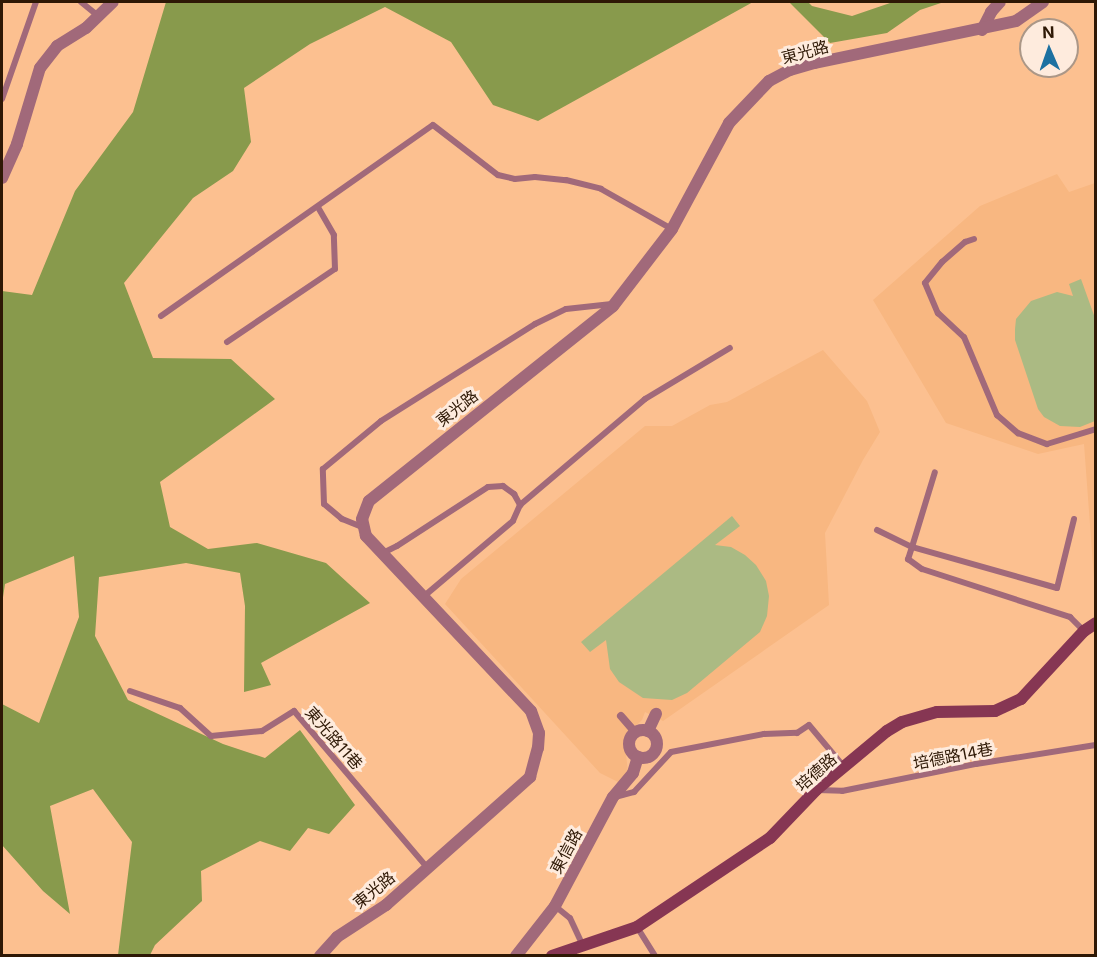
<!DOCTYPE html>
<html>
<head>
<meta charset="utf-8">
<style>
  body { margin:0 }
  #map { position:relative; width:1097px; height:957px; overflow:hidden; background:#fcc090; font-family:Inter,"Noto Sans TC",sans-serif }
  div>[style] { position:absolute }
  .built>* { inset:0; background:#f8b781 }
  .green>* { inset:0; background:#abba83 }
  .forest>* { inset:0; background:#889a4c }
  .service>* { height:6px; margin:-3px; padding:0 3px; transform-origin:3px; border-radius:3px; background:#a1697a }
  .pedestrian>* { height:8px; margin:-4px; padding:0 4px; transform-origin:4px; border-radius:4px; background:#a1697a }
  .minor>* { height:12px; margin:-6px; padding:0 6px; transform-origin:6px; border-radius:6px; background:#a1697a }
  .minor>.ring { margin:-6px; padding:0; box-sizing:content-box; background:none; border:12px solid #a1697a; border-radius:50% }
  .tertiary>* { height:12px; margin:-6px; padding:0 6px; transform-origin:6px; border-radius:6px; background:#a1697a }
  .secondary>* { height:12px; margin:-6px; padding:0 6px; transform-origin:6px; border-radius:6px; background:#863653 }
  span { translate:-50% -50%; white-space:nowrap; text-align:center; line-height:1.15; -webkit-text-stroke:6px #feebdd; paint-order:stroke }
  .street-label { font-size:16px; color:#2e1805 }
  .frame { position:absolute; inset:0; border:3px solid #2e1805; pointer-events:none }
  .north { position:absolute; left:1019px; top:18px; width:60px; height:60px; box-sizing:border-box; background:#feebdd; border:2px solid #ab9787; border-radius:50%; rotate:358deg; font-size:16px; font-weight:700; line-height:24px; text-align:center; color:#2e1805 }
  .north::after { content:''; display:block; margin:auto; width:21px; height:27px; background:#1d71a1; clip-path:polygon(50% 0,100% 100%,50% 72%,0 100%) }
</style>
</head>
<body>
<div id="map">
  <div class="built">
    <div style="clip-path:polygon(1057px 174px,1069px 192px,1095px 183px,1095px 592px,1084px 444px,1038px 454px,946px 423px,873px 300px,980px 206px)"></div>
    <div style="clip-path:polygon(823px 350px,867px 401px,880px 432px,863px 460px,825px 533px,829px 605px,663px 721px,645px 712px,642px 720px,624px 737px,628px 772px,622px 784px,600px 773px,445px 604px,461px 579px,645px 426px,672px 426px,710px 405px,727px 402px)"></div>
  </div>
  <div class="green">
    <div style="clip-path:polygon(1081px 279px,1095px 318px,1095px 421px,1080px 427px,1060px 426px,1044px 417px,1038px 409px,1015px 340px,1015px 329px,1016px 319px,1031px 301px,1057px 292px,1073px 296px,1069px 284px)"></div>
    <div style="clip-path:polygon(732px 516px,740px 526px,715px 545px,731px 547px,745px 555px,756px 565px,766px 581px,769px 596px,767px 616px,760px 632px,687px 693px,672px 700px,643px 698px,619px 682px,610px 669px,606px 640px,590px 652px,581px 642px)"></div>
  </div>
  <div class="forest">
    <div style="clip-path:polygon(166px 2px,753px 2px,538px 121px,493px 105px,451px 42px,385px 7px,310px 44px,244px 88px,251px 142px,233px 171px,193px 198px,124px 283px,153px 358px,231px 359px,275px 399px,160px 482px,170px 527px,208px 549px,257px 543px,326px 563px,370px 603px,261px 663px,271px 685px,244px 692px,245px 606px,240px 573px,186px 563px,99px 577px,95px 636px,128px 700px,223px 744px,265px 758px,300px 730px,355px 805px,329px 834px,308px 828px,290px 851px,260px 841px,201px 871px,202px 901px,155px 945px,150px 955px,118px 955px,132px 842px,93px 789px,50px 806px,70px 914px,43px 891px,2px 845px,2px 704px,39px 723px,79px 617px,74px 556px,5px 584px,2px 604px,2px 291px,32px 295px,75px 191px,133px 112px)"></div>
    <div style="clip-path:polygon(789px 2px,808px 2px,812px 6px,852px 16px,893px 2px,944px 2px,920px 10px,887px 33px,830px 43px)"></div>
  </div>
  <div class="service">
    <div style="left:81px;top:2px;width:22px;rotate:39deg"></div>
    <div style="left:2px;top:99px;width:103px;rotate:-70.7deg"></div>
    <div style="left:974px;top:239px;width:9px;rotate:162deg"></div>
    <div style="left:965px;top:242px;width:30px;rotate:139deg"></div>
    <div style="left:942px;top:262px;width:27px;rotate:129deg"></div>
    <div style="left:925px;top:283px;width:33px;rotate:67deg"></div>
    <div style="left:938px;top:313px;width:35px;rotate:43deg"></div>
    <div style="left:964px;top:337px;width:85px;rotate:67.1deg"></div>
    <div style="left:997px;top:415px;width:28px;rotate:41deg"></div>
    <div style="left:1018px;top:433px;width:31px;rotate:21deg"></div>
    <div style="left:1047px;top:444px;width:51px;rotate:-17deg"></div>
    <div style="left:161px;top:316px;width:332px;rotate:-35.1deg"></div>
    <div style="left:433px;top:125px;width:82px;rotate:37.6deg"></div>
    <div style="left:498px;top:175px;width:17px;rotate:13deg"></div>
    <div style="left:515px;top:179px;width:20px;rotate:-6deg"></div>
    <div style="left:535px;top:177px;width:31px;rotate:6deg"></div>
    <div style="left:566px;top:180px;width:36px;rotate:14deg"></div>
    <div style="left:601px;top:189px;width:81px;rotate:29.4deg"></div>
    <div style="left:227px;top:342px;width:130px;rotate:-34.1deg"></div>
    <div style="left:335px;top:269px;width:34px;rotate:-92deg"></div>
    <div style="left:334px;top:235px;width:32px;rotate:-120deg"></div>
    <div style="left:520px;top:505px;width:164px;rotate:-40.3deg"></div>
    <div style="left:645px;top:399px;width:99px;rotate:-31deg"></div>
    <div style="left:1074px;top:519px;width:71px;rotate:103.8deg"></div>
    <div style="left:1057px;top:588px;width:151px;rotate:-164.2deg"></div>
    <div style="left:912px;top:547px;width:13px;rotate:108deg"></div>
    <div style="left:908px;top:559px;width:17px;rotate:36deg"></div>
    <div style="left:922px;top:569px;width:156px;rotate:18deg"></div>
    <div style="left:1070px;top:617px;width:20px;rotate:45deg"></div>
    <div style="left:362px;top:527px;width:22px;rotate:-158deg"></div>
    <div style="left:342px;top:519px;width:23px;rotate:-140deg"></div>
    <div style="left:324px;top:504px;width:35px;rotate:-92deg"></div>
    <div style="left:323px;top:469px;width:75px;rotate:-39.6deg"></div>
    <div style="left:381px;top:421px;width:182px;rotate:-32.2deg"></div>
    <div style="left:535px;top:324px;width:34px;rotate:-26deg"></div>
    <div style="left:566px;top:309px;width:46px;rotate:-6.2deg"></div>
    <div style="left:877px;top:530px;width:39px;rotate:26deg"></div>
    <div style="left:912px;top:547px;width:78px;rotate:-73deg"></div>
    <div style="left:381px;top:554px;width:18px;rotate:-27deg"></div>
    <div style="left:397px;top:546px;width:108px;rotate:-33deg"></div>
    <div style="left:488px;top:487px;width:15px;rotate:-4deg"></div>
    <div style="left:503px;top:486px;width:14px;rotate:36deg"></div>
    <div style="left:514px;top:494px;width:13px;rotate:61deg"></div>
    <div style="left:520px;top:505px;width:17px;rotate:114deg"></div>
    <div style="left:513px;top:521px;width:118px;rotate:139.8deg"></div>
    <div style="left:130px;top:691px;width:53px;rotate:18.8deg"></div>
    <div style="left:180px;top:708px;width:42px;rotate:42.1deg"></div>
    <div style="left:211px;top:736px;width:51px;rotate:-5.6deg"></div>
    <div style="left:262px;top:731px;width:38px;rotate:-32deg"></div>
    <div style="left:294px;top:711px;width:204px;rotate:49.6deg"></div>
    <div style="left:817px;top:790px;width:25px;rotate:2deg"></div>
    <div style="left:842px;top:791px;width:137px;rotate:-11.4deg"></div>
    <div style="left:976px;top:764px;width:121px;rotate:-9deg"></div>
    <div style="left:615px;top:797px;width:20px;rotate:-15deg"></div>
    <div style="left:634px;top:792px;width:54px;rotate:-47.2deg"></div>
    <div style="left:671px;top:752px;width:95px;rotate:-11deg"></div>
    <div style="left:764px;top:734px;width:33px;rotate:-2deg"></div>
    <div style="left:797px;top:733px;width:14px;rotate:-34deg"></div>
    <div style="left:809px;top:725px;width:56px;rotate:50.1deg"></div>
    <div style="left:555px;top:906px;width:19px;rotate:39deg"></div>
    <div style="left:570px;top:918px;width:29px;rotate:65deg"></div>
    <div style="left:637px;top:927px;width:34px;rotate:58deg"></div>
  </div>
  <div class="pedestrian">
    <div style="left:621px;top:716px;width:21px;rotate:49deg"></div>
  </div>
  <div class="minor">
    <div style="left:982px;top:30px;width:20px;rotate:-63deg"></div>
    <div style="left:991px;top:12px;width:13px;rotate:-48deg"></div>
    <div style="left:2px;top:178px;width:37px;rotate:-66deg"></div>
    <div style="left:17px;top:144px;width:79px;rotate:-73.2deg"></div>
    <div style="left:40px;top:68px;width:28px;rotate:-52deg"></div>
    <div style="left:57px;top:46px;width:34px;rotate:-32deg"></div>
    <div style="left:86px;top:28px;width:37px;rotate:-44deg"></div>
    <div class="ring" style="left:629px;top:730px;width:16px;height:16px"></div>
    <div style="left:648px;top:731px;width:19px;rotate:-65deg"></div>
    <div style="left:516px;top:956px;width:63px;rotate:-52deg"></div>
    <div style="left:555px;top:906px;width:123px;rotate:-62deg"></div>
    <div style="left:613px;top:797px;width:31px;rotate:-50deg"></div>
    <div style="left:633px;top:773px;width:17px;rotate:-73deg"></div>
  </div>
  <div class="tertiary">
    <div style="left:320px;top:956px;width:25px;rotate:-48deg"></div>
    <div style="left:337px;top:937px;width:59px;rotate:-33.1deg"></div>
    <div style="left:386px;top:905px;width:193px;rotate:-41.6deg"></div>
    <div style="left:530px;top:777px;width:30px;rotate:-75deg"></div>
    <div style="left:538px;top:748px;width:15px;rotate:-86deg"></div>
    <div style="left:539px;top:733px;width:23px;rotate:-110deg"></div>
    <div style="left:531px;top:711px;width:241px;rotate:-133.3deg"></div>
    <div style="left:366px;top:536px;width:17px;rotate:-103deg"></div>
    <div style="left:362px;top:519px;width:19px;rotate:-69deg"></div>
    <div style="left:369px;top:501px;width:312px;rotate:-38.6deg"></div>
    <div style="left:613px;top:306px;width:97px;rotate:-52.5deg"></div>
    <div style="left:672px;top:229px;width:120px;rotate:-61.7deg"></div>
    <div style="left:729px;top:123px;width:58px;rotate:-46.4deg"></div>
    <div style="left:769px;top:81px;width:24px;rotate:-28deg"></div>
    <div style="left:790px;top:70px;width:26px;rotate:-16deg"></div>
    <div style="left:815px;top:63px;width:205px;rotate:-11.8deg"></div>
    <div style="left:1016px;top:21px;width:33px;rotate:-35deg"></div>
  </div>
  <div class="secondary">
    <div style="left:552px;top:956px;width:90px;rotate:-18.8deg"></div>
    <div style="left:637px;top:927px;width:160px;rotate:-33.8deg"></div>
    <div style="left:770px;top:838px;width:66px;rotate:-46.2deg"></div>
    <div style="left:816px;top:790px;width:92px;rotate:-39.7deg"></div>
    <div style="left:887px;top:731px;width:17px;rotate:-31deg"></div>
    <div style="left:902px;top:722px;width:36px;rotate:-16deg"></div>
    <div style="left:937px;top:712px;width:58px;rotate:-1deg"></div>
    <div style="left:995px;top:711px;width:29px;rotate:-25deg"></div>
    <div style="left:1021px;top:699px;width:93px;rotate:-47.2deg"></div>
    <div style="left:1084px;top:631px;width:14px;rotate:-34deg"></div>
  </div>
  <div class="street-label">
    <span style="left:805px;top:52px;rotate:-15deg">東光路</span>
    <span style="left:457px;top:408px;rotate:-38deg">東光路</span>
    <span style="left:334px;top:738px;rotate:49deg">東光路11巷</span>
    <span style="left:953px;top:756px;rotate:-11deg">培德路14巷</span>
    <span style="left:816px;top:772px;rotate:-41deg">培德路</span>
    <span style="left:566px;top:851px;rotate:-62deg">東信路</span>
    <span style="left:374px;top:890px;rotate:-39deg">東光路</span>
  </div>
  <div class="frame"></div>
  <div class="north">N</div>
</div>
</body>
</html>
